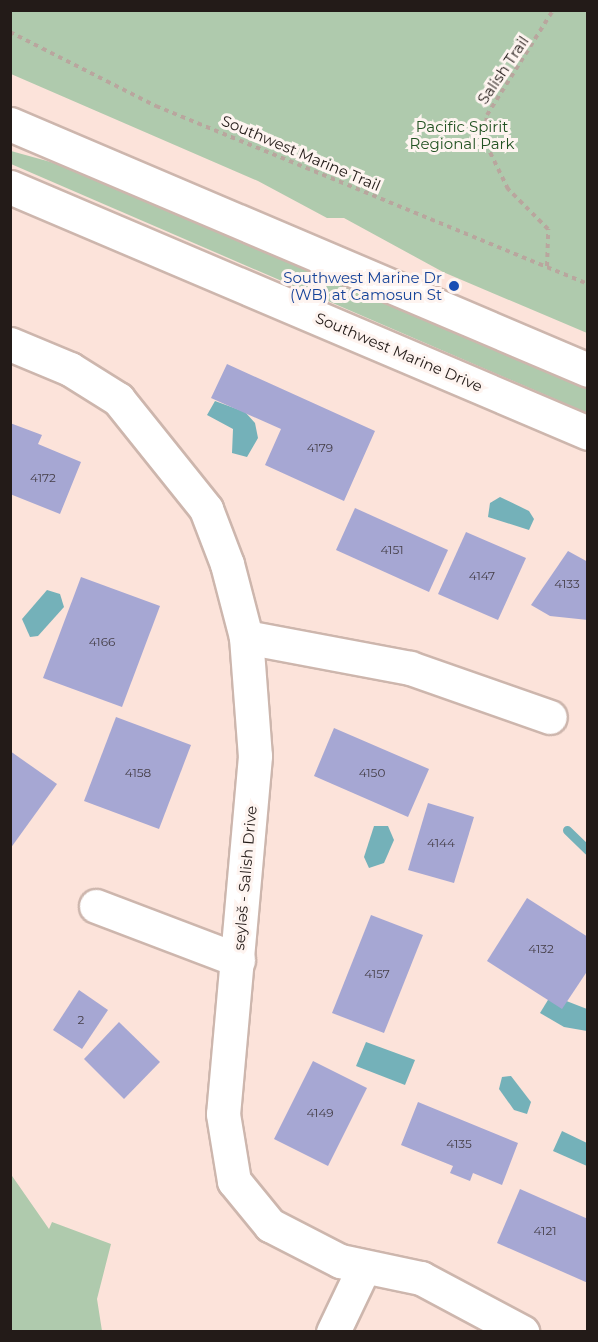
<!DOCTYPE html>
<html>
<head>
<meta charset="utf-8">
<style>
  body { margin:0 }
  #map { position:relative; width:598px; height:1342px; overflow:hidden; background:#fce3da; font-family:Montserrat,sans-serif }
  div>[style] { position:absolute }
  .green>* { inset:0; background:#afcaad }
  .water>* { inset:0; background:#74b1b9 }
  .stream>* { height:9px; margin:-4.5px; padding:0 4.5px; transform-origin:4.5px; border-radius:4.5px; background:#74b1b9 }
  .building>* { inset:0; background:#a6a7d3 }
  .path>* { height:4px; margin-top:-2px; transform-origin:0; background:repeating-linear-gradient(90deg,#b9a69e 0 4.5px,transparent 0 9px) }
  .roads { filter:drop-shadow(2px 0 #cdb6ad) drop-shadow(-2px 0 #cdb6ad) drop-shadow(0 2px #cdb6ad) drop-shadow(0 -2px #cdb6ad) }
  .minor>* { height:33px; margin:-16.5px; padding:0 16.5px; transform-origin:16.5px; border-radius:16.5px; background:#fff }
  .major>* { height:33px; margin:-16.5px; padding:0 16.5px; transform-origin:16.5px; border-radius:16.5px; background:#fff }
  .dots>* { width:16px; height:16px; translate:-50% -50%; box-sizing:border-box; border:3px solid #fef4f0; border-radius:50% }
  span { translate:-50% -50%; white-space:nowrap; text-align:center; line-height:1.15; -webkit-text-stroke:6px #fef4f0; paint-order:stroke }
  .number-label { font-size:12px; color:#443e47 }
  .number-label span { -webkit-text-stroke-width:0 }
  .street-label { font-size:15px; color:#231b18 }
  .park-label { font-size:15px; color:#225222 }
  .transit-label { font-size:15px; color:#164399 }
  .right { translate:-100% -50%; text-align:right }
  .frame { position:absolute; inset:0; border:12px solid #231b18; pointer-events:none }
</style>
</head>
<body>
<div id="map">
  <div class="green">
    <div style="clip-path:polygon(11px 10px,587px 11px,587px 333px,443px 272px,344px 218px,327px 218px,258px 181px,11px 74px)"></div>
    <div style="clip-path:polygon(11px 151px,94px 174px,587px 389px,587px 413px,11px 164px)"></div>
    <div style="clip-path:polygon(10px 1173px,49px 1229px,52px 1222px,111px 1244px,97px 1299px,102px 1331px,11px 1331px)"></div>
  </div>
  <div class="water">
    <div style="clip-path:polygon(215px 401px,245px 412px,255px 423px,258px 438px,247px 457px,232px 453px,233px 429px,207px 415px)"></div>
    <div style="clip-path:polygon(500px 497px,529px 511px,534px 519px,529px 530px,488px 517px,490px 503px)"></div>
    <div style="clip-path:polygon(47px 590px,60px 594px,64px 607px,38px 636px,30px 637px,22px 619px)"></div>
    <div style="clip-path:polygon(374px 826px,388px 826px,394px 840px,384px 863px,369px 868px,364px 857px)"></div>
    <div style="clip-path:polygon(551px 995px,587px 1009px,587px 1031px,564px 1027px,540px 1013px)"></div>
    <div style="clip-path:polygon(366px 1042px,415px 1060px,405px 1085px,356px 1066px)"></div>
    <div style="clip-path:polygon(511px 1076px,531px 1102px,527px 1114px,514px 1110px,499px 1089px,502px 1077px)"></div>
    <div style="clip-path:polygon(562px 1131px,587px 1143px,587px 1166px,553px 1151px)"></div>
  </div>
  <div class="stream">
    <div style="left:567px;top:830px;width:29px;rotate:44deg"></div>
  </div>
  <div class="building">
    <div style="clip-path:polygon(227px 364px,375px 431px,344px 501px,265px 465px,281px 429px,211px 398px)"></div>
    <div style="clip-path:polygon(10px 423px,42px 435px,38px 444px,81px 462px,60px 514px,10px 494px)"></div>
    <div style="clip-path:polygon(355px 508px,448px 550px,429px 592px,336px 550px)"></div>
    <div style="clip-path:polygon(466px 532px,526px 558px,498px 620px,438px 594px)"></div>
    <div style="clip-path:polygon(568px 551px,588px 562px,588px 620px,550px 616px,531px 605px)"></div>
    <div style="clip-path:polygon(81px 577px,160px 606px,122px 707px,43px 678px)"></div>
    <div style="clip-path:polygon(116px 717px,191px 745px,159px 829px,84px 801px)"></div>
    <div style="clip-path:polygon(334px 728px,429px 769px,408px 817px,314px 776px)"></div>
    <div style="clip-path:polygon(10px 751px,57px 784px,10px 849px)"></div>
    <div style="clip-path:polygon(428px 803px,474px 817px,454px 883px,408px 870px)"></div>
    <div style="clip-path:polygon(527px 898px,588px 937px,588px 970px,562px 1009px,487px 961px)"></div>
    <div style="clip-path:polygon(371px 915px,423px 935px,384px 1033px,332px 1013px)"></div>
    <div style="clip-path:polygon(79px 990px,108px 1010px,82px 1049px,53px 1030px)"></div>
    <div style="clip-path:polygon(119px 1022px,160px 1062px,124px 1099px,84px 1059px)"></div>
    <div style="clip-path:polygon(313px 1061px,367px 1088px,328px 1166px,274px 1139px)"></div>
    <div style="clip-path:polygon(418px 1102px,518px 1143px,502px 1185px,473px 1173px,470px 1181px,450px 1173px,453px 1166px,401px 1145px)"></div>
    <div style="clip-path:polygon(520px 1189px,588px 1219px,588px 1283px,497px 1243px)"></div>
  </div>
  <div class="path">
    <div style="left:10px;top:32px;width:164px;rotate:26.9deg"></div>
    <div style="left:156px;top:106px;width:467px;rotate:22.4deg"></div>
    <div style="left:547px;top:266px;width:37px;rotate:-88deg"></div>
    <div style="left:548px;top:229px;width:57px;rotate:-135deg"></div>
    <div style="left:508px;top:189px;width:55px;rotate:-116.1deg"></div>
    <div style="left:484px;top:140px;width:25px;rotate:-83deg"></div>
    <div style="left:487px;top:115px;width:124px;rotate:-57.8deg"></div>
  </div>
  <div class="roads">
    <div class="minor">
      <div style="left:10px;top:344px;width:65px;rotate:22.6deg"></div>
      <div style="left:70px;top:369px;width:57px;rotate:32deg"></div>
      <div style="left:118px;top:399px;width:141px;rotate:51.3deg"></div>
      <div style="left:206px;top:509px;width:59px;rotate:69.1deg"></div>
      <div style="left:227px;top:564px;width:75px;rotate:75.4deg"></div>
      <div style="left:246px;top:637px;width:119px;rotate:85.7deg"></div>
      <div style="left:255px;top:756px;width:359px;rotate:95.1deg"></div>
      <div style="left:223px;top:1114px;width:68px;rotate:80.7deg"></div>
      <div style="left:234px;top:1181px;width:57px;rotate:50.7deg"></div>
      <div style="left:270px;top:1225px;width:79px;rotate:27.2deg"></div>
      <div style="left:340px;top:1261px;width:83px;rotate:11.9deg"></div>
      <div style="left:421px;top:1278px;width:115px;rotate:28.1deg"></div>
      <div style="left:246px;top:637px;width:167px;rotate:10.7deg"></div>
      <div style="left:410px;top:668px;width:148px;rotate:19.3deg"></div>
      <div style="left:96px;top:906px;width:152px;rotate:20.8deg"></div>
      <div style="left:333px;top:1332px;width:72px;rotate:-64.5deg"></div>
    </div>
    <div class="major">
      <div style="left:10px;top:124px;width:628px;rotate:23.05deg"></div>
      <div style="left:10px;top:187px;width:628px;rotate:23.05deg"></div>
    </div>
  </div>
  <div class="dots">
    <div style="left:454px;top:286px;background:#1a4fb4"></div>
  </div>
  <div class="number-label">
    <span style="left:320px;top:448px">4179</span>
    <span style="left:43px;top:478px">4172</span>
    <span style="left:392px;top:550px">4151</span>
    <span style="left:482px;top:576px">4147</span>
    <span style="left:567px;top:584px">4133</span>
    <span style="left:102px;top:642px">4166</span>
    <span style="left:138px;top:773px">4158</span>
    <span style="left:372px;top:773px">4150</span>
    <span style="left:441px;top:843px">4144</span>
    <span style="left:541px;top:949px">4132</span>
    <span style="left:377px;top:974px">4157</span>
    <span style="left:81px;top:1020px">2</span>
    <span style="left:320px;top:1113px">4149</span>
    <span style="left:459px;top:1144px">4135</span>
    <span style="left:545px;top:1231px">4121</span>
  </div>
  <div class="street-label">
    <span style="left:503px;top:70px;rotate:-56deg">Salish Trail</span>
    <span style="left:301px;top:153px;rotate:23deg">Southwest Marine Trail</span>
    <span style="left:399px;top:352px;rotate:23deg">Southwest Marine Drive</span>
    <span style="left:245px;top:878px;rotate:-85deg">seyləš - Salish Drive</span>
  </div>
  <div class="park-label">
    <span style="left:462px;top:135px">Pacific Spirit<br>Regional Park</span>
  </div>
  <div class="transit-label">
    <span class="right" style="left:442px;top:286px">Southwest Marine Dr<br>(WB) at Camosun St</span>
  </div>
  <div class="frame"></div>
</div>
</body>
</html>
